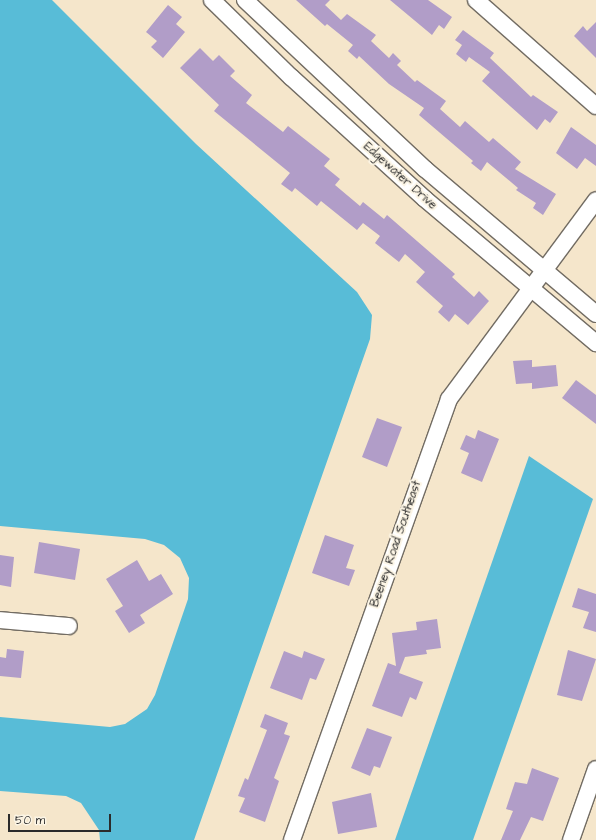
<!DOCTYPE html>
<html>
<head>
<meta charset="utf-8">
<style>
  body { margin:0 }
  #map { position:relative; width:596px; height:840px; overflow:hidden; background:#f5e6cb; font-family:"Architects Daughter",sans-serif }
  div>[style] { position:absolute }
  .water>* { inset:0; background:#58bcd7 }
  .building>* { inset:0; background:#b19dc8 }
  .roads { filter:drop-shadow(1px 0 #726c63) drop-shadow(-1px 0 #726c63) drop-shadow(0 1px #726c63) drop-shadow(0 -1px #726c63) }
  .minor>* { height:16px; margin:-8px; padding:0 8px; transform-origin:8px; border-radius:8px; background:#fff }
  span { translate:-50% -50%; white-space:nowrap; text-align:center; line-height:1.15; -webkit-text-stroke:4px #fcf5e5; paint-order:stroke }
  .street-label { font-size:12px; color:#2b2b2b }
  .scale { position:absolute; left:8px; top:814px; width:103px; height:18px; box-sizing:border-box; border:2px solid #2b2b2b; border-top:0; padding-left:5px; font-size:12px; line-height:14px; white-space:nowrap; color:#2b2b2b; -webkit-text-stroke:3px #fcf5e5; paint-order:stroke }
</style>
</head>
<body>
<div id="map">
  <div class="water">
    <div style="clip-path:polygon(0 0,52px 0,196px 144px,357px 292px,372px 315px,370px 339px,194px 840px,100px 840px,99px 830px,81px 803px,66px 796px,0 791px,0 717px,110px 727px,125px 724px,147px 709px,155px 695px,188px 599px,189px 578px,180px 558px,164px 545px,145px 539px,0 526px)"></div>
    <div style="clip-path:polygon(529px 456px,593px 499px,473px 840px,395px 840px)"></div>
  </div>
  <div class="building">
    <div style="clip-path:polygon(296px 0,330px 0,325px 5px,341px 20px,347px 14px,376px 35px,371px 41px,389px 58px,393px 53px,401px 61px,397px 65px,415px 82px,417px 80px,446px 101px,440px 109px,460px 127px,465px 121px,489px 142px,493px 138px,521px 162px,515px 169px,556px 194px,543px 215px,533px 208px,536px 203px,516px 190px,518px 188px,487px 162px,481px 171px,471px 163px,473px 161px,419px 115px,424px 108px,389px 84px,359px 56px,357px 59px,348px 51px,353px 45px,327px 24px,325px 26px)"></div>
    <div style="clip-path:polygon(390px 0,428px 0,452px 17px,444px 29px,439px 25px,432px 35px)"></div>
    <div style="clip-path:polygon(168px 5px,182px 17px,176px 24px,185px 32px,163px 58px,151px 47px,157px 41px,146px 32px)"></div>
    <div style="clip-path:polygon(596px 22px,596px 58px,574px 36px,583px 26px,587px 31px)"></div>
    <div style="clip-path:polygon(463px 30px,494px 53px,490px 58px,531px 97px,533px 95px,558px 112px,550px 123px,545px 119px,537px 130px,482px 81px,490px 72px,469px 57px,466px 62px,456px 54px,462px 45px,455px 40px)"></div>
    <div style="clip-path:polygon(200px 48px,213px 61px,219px 55px,235px 71px,230px 76px,252px 95px,246px 103px,283px 132px,288px 126px,330px 159px,324px 166px,340px 179px,335px 185px,360px 206px,363px 202px,384px 219px,387px 215px,455px 274px,452px 277px,474px 297px,479px 291px,489px 301px,468px 325px,455px 314px,449px 322px,438px 312px,443px 306px,416px 282px,425px 272px,405px 254px,399px 262px,375px 243px,380px 236px,363px 223px,357px 230px,321px 201px,317px 206px,295px 188px,292px 192px,281px 184px,290px 173px,214px 111px,219px 105px,180px 68px)"></div>
    <div style="clip-path:polygon(571px 127px,596px 145px,596px 166px,585px 158px,577px 169px,556px 153px)"></div>
    <div style="clip-path:polygon(532px 360px,532px 367px,556px 365px,558px 386px,532px 389px,532px 383px,516px 384px,513px 361px)"></div>
    <div style="clip-path:polygon(576px 380px,596px 395px,596px 424px,562px 398px)"></div>
    <div style="clip-path:polygon(377px 418px,402px 427px,387px 467px,362px 457px)"></div>
    <div style="clip-path:polygon(478px 430px,499px 439px,482px 482px,461px 473px,469px 453px,460px 449px,466px 435px,475px 439px)"></div>
    <div style="clip-path:polygon(325px 535px,354px 545px,346px 568px,355px 570px,349px 586px,312px 573px)"></div>
    <div style="clip-path:polygon(39px 542px,80px 549px,75px 580px,34px 573px)"></div>
    <div style="clip-path:polygon(0 555px,14px 557px,11px 587px,0 585px)"></div>
    <div style="clip-path:polygon(137px 560px,149px 581px,161px 574px,173px 594px,140px 615px,145px 623px,129px 633px,115px 611px,123px 606px,106px 579px)"></div>
    <div style="clip-path:polygon(578px 588px,596px 594px,596px 632px,583px 628px,589px 612px,572px 607px)"></div>
    <div style="clip-path:polygon(437px 619px,441px 648px,426px 650px,427px 654px,405px 657px,399px 673px,423px 682px,416px 700px,410px 697px,402px 717px,372px 706px,388px 663px,396px 666px,392px 633px,417px 630px,416px 622px)"></div>
    <div style="clip-path:polygon(7px 649px,24px 651px,21px 678px,0 676px,0 657px,6px 658px)"></div>
    <div style="clip-path:polygon(568px 650px,596px 659px,582px 701px,557px 695px)"></div>
    <div style="clip-path:polygon(284px 651px,302px 658px,304px 651px,325px 659px,316px 680px,310px 678px,302px 700px,270px 688px)"></div>
    <div style="clip-path:polygon(265px 714px,288px 723px,284px 734px,290px 736px,274px 778px,279px 781px,265px 822px,239px 812px,245px 798px,238px 796px,245px 778px,248px 780px,267px 730px,260px 727px)"></div>
    <div style="clip-path:polygon(367px 728px,392px 737px,380px 768px,374px 766px,370px 776px,351px 768px)"></div>
    <div style="clip-path:polygon(532px 768px,559px 778px,543px 821px,531px 817px,520px 840px,501px 840px,513px 811px,506px 809px,515px 782px,527px 784px)"></div>
    <div style="clip-path:polygon(371px 793px,377px 827px,338px 834px,332px 802px)"></div>
  </div>
  <div class="roads">
    <div class="minor">
      <div style="left:212px;top:0;width:110px;rotate:44.3deg"></div>
      <div style="left:291px;top:77px;width:181px;rotate:42.3deg"></div>
      <div style="left:425px;top:199px;width:224px;rotate:40.1deg"></div>
      <div style="left:245px;top:0;width:247px;rotate:43.2deg"></div>
      <div style="left:425px;top:169px;width:224px;rotate:40.3deg"></div>
      <div style="left:476px;top:0;width:160px;rotate:41.5deg"></div>
      <div style="left:0;top:620px;width:69px;rotate:5deg"></div>
      <div style="left:292px;top:840px;width:468px;rotate:-70.4deg"></div>
      <div style="left:449px;top:399px;width:247px;rotate:-53.5deg"></div>
      <div style="left:571px;top:840px;width:75px;rotate:-70.6deg"></div>
    </div>
  </div>
  <div class="street-label">
    <span style="left:400px;top:176px;rotate:42deg">Edgewater Drive</span>
    <span style="left:396px;top:544px;rotate:-71deg">Beeney Road Southeast</span>
  </div>
  <div class="scale">50 m</div>
</div>
</body>
</html>
